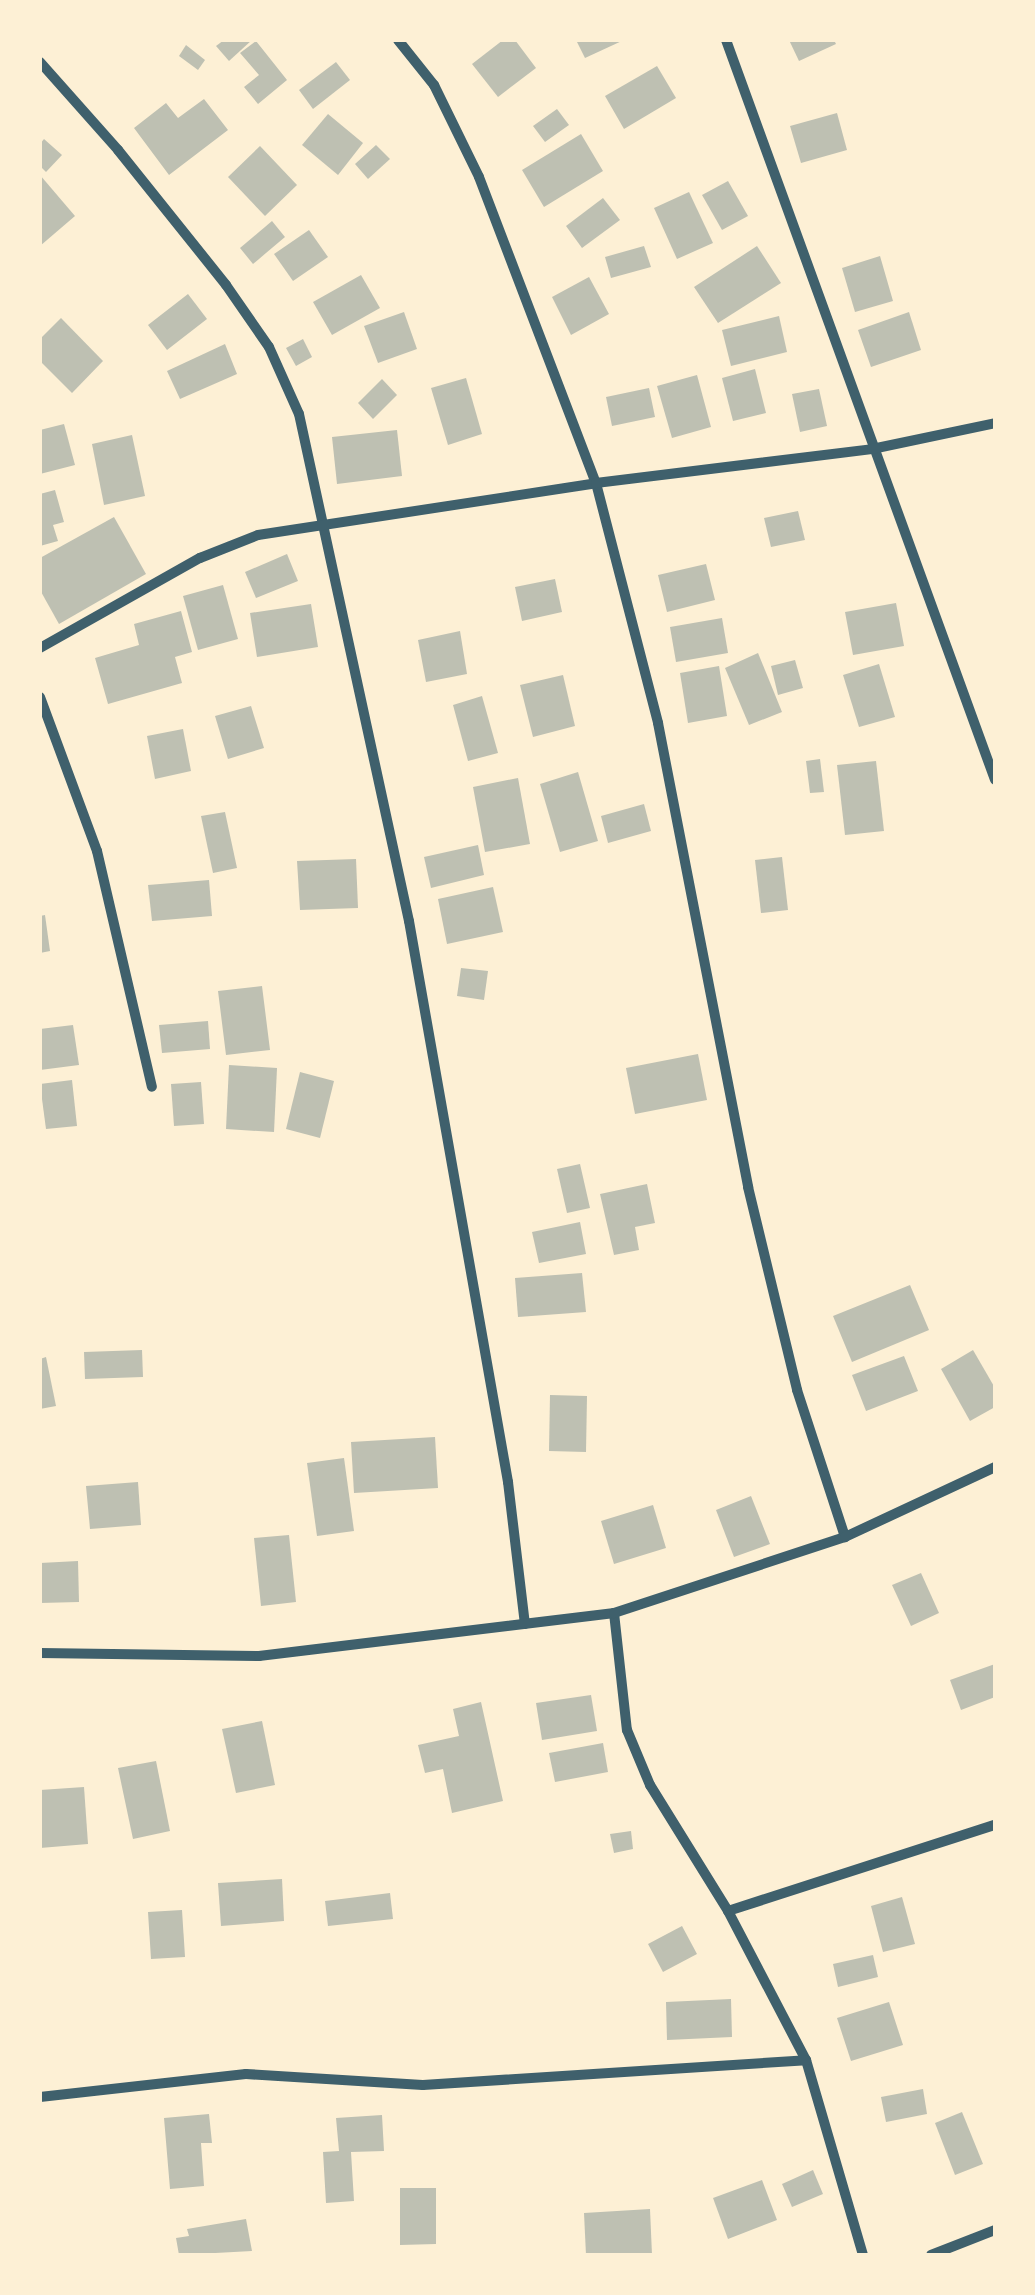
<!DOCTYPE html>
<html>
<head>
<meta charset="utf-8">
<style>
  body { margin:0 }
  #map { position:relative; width:1035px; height:2295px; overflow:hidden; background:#fdf0d5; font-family:Karla,sans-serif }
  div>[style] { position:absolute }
  .building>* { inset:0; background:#bec0b2 }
  .minor>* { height:10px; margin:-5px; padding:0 5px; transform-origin:5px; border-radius:5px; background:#3f606c }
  span { translate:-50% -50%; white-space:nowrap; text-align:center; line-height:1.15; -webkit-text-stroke:10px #fdf0d5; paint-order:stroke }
  .frame { position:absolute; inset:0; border:42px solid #fdf0d5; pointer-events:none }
</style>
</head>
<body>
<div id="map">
  <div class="building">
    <div style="clip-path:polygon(224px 40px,252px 40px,229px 61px,216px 46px)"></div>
    <div style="clip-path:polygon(503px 40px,515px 40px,536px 68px,498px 97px,472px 64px)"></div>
    <div style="clip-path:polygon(576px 40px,624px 40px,585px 58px)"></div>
    <div style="clip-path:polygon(789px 40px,834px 40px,836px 44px,799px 61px)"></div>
    <div style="clip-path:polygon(256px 41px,287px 80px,258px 104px,244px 87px,259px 75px,240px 53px)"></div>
    <div style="clip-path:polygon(186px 45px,205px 60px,198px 70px,179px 56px)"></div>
    <div style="clip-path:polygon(336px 62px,350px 80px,313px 109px,299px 90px)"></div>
    <div style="clip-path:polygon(657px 66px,676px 98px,624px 129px,605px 96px)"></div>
    <div style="clip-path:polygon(204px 99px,228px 130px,169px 175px,134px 128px,166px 103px,178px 118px)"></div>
    <div style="clip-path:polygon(557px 109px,569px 125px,545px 142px,533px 126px)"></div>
    <div style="clip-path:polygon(837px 113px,847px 150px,801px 163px,790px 126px)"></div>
    <div style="clip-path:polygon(328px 114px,363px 143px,338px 175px,302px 145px)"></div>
    <div style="clip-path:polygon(581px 134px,603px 171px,544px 207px,522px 170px)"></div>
    <div style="clip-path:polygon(44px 139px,62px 155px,46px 172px,40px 166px,40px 144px)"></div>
    <div style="clip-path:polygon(376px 145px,390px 159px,368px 179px,355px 164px)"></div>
    <div style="clip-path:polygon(260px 146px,297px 185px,265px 216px,228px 177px)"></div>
    <div style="clip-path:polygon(40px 175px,75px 216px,40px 246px)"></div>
    <div style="clip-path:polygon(728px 181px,748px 216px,722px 230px,702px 195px)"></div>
    <div style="clip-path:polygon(689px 192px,713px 243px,677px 259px,654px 208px)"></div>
    <div style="clip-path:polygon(603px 198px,620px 220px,582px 248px,566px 226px)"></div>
    <div style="clip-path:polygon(272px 221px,285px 237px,253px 264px,240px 248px)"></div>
    <div style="clip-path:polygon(309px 230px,328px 257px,293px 281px,274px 254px)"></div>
    <div style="clip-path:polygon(644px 246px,651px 267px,611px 278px,605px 257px)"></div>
    <div style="clip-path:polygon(757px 246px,781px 283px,718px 323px,694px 287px)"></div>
    <div style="clip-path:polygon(880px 256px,893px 301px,855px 312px,842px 268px)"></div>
    <div style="clip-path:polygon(361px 275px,380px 308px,332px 335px,313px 302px)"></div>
    <div style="clip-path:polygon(589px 277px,609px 314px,571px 335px,552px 297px)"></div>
    <div style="clip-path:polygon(188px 294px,207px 319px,167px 350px,148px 325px)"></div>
    <div style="clip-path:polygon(404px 312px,417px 349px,378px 363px,364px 326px)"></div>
    <div style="clip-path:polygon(909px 312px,921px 350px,871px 367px,858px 330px)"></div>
    <div style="clip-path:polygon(779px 316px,787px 352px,731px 366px,722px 330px)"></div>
    <div style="clip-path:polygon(61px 318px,103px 361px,72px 393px,40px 361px,40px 339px)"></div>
    <div style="clip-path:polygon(303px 339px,312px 357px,296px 366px,286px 348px)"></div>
    <div style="clip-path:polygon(225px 344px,237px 374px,180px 399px,167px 371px)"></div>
    <div style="clip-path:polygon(755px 369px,766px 413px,733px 421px,722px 378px)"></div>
    <div style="clip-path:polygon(697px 375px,711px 427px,672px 438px,657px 386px)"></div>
    <div style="clip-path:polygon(466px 378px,482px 434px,448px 445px,431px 388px)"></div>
    <div style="clip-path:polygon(382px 379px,397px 395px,373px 419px,358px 403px)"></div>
    <div style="clip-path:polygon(649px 388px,655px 417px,612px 426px,606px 397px)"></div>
    <div style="clip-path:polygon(819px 389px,827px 426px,800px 432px,792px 394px)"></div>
    <div style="clip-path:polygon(64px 424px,75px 465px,40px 474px,40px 430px)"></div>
    <div style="clip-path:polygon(397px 430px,402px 476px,337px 484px,332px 437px)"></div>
    <div style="clip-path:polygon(132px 435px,145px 496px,104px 505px,92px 444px)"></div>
    <div style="clip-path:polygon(55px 490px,64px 522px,53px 525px,58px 541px,40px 546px,40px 494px)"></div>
    <div style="clip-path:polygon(798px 511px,805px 540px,771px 547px,764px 518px)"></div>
    <div style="clip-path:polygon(114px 517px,146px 574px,59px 624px,40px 590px,40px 558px)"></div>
    <div style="clip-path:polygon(287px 554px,298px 581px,256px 598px,245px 572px)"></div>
    <div style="clip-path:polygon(706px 564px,715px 600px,667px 612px,658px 575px)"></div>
    <div style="clip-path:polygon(555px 579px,562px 612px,522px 621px,515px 587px)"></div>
    <div style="clip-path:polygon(223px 585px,238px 639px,198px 650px,183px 596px)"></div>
    <div style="clip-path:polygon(896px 603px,904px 646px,853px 655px,845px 612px)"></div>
    <div style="clip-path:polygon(311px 604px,318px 647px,257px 657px,250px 613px)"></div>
    <div style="clip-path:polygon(181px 611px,192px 652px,175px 657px,182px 683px,108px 704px,95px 658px,139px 645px,134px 624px)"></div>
    <div style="clip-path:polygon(722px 618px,728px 653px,676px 662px,670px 627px)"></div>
    <div style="clip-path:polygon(460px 631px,467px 674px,426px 682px,418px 640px)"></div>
    <div style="clip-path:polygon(758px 653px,782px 712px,749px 725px,725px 668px)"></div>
    <div style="clip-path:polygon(795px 660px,803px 688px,778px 695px,771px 666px)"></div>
    <div style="clip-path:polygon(879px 664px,895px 717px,859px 727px,843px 675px)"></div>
    <div style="clip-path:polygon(719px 666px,727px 716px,688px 723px,680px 673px)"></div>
    <div style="clip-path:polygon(563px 675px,575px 726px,533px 737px,520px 685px)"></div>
    <div style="clip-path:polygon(482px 696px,498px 753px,468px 761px,453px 705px)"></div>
    <div style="clip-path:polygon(251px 706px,264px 748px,228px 759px,215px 716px)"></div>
    <div style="clip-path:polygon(183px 729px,191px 771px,155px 779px,147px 736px)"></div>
    <div style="clip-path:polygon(820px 759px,824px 792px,810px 793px,806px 761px)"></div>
    <div style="clip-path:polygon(876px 761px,884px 831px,845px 835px,837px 765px)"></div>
    <div style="clip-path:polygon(578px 772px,598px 841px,560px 852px,540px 784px)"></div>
    <div style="clip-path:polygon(518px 778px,530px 844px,485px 852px,473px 787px)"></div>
    <div style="clip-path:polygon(644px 804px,651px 831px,608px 843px,601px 816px)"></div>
    <div style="clip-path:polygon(225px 812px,237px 868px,213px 873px,201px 816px)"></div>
    <div style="clip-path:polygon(478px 845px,484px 875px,431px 888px,424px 857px)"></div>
    <div style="clip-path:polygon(782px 857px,788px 910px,761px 913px,755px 860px)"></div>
    <div style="clip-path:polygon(356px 859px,358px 908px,300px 910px,297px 861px)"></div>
    <div style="clip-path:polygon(209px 880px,212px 916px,152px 921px,148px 885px)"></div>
    <div style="clip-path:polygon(493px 887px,503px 932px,447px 944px,438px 899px)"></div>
    <div style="clip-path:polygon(45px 915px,50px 951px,40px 953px,40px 916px)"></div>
    <div style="clip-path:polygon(461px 968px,488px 971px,484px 1000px,457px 996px)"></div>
    <div style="clip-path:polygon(262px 986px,270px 1050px,226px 1055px,218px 991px)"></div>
    <div style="clip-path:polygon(208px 1021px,210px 1049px,162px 1053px,159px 1025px)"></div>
    <div style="clip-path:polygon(73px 1025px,79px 1065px,40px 1070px,40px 1029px)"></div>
    <div style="clip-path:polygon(698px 1054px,707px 1100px,635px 1114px,626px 1068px)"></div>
    <div style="clip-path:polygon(229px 1065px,277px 1068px,274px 1132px,226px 1129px)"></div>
    <div style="clip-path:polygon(300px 1072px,334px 1081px,320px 1138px,286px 1129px)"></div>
    <div style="clip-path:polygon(72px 1080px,77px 1126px,46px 1129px,40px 1084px)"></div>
    <div style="clip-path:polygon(201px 1082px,204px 1124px,174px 1126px,171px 1084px)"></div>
    <div style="clip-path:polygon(580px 1164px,590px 1208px,567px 1213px,557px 1169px)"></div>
    <div style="clip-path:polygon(647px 1184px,655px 1223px,635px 1227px,639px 1250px,614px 1255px,600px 1194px)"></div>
    <div style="clip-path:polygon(580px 1222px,586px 1254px,539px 1263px,532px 1232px)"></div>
    <div style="clip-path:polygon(582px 1273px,586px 1312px,518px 1317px,515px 1278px)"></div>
    <div style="clip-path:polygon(910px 1285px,929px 1330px,852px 1362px,833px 1316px)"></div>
    <div style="clip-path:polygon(142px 1350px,143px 1377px,85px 1379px,84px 1352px)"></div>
    <div style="clip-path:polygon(973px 1350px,995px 1388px,995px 1407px,970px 1421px,941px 1369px)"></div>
    <div style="clip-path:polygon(904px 1356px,918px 1391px,866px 1411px,852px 1375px)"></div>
    <div style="clip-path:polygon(46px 1357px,56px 1406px,40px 1409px,40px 1359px)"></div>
    <div style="clip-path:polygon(550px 1395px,587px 1396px,586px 1452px,549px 1451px)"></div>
    <div style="clip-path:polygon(435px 1437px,438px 1488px,354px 1493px,351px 1442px)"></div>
    <div style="clip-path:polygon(344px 1458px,354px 1531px,317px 1536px,307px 1463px)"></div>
    <div style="clip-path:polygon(138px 1482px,141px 1525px,90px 1529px,86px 1486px)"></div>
    <div style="clip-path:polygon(751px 1496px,770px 1544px,734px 1557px,716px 1510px)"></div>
    <div style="clip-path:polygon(653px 1505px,666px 1548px,614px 1564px,601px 1521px)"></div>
    <div style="clip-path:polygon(289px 1535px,296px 1602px,261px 1606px,254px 1538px)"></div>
    <div style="clip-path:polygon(78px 1561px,79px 1602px,40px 1603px,40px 1563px)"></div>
    <div style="clip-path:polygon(921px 1573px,939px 1613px,911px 1626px,892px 1585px)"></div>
    <div style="clip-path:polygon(995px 1664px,995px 1697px,961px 1710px,950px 1680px)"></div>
    <div style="clip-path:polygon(591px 1695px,597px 1731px,542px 1740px,536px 1703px)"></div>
    <div style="clip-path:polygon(481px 1702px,503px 1801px,452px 1813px,443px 1769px,425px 1773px,418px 1745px,459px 1736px,453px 1709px)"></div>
    <div style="clip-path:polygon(262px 1721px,275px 1785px,236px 1793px,222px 1729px)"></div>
    <div style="clip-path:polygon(603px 1743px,608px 1772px,555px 1782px,549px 1753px)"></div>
    <div style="clip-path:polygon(156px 1761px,170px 1831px,133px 1839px,118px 1768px)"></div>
    <div style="clip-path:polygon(84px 1787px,88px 1844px,40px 1848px,40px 1790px)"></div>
    <div style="clip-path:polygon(631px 1831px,633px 1849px,614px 1853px,610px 1834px)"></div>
    <div style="clip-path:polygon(282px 1879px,284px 1921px,221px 1926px,218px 1883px)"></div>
    <div style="clip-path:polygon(390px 1893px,393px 1919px,328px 1926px,325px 1901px)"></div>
    <div style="clip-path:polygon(902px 1897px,915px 1944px,883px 1952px,871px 1906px)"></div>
    <div style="clip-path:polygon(182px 1910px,185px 1957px,151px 1959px,148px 1912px)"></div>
    <div style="clip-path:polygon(682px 1926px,697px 1954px,663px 1972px,648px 1944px)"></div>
    <div style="clip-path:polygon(873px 1955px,878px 1977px,838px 1987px,833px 1964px)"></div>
    <div style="clip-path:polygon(731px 1999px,732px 2037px,667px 2040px,666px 2002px)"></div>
    <div style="clip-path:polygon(889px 2002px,903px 2045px,851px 2061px,837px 2018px)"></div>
    <div style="clip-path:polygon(923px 2089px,927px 2114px,886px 2122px,881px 2097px)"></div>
    <div style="clip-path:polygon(962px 2112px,983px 2164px,955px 2175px,935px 2123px)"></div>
    <div style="clip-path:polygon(209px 2114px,212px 2143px,201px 2143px,204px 2186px,170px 2189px,164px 2118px)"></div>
    <div style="clip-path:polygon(382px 2115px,384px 2151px,351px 2152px,354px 2201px,326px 2203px,323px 2152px,339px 2151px,336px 2118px)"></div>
    <div style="clip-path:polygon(813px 2170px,823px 2194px,792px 2207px,782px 2184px)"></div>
    <div style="clip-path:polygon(762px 2180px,777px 2220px,728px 2239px,713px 2198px)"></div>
    <div style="clip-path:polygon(400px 2188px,436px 2188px,436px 2244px,400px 2245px)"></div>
    <div style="clip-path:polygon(650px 2209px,652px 2255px,586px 2255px,584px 2213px)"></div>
    <div style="clip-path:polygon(246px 2219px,252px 2251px,179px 2255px,176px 2238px,189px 2236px,187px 2229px)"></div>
  </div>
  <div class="minor">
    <div style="left:398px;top:40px;width:58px;rotate:51.3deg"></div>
    <div style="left:434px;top:85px;width:102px;rotate:63.9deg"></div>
    <div style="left:479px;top:177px;width:328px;rotate:69.1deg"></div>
    <div style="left:596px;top:483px;width:248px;rotate:75.5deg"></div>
    <div style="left:658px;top:723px;width:473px;rotate:79deg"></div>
    <div style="left:748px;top:1187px;width:209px;rotate:76.4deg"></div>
    <div style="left:797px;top:1390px;width:155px;rotate:71.9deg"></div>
    <div style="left:726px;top:40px;width:787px;rotate:70.02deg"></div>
    <div style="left:40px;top:62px;width:118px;rotate:48.4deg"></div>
    <div style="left:118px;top:150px;width:173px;rotate:51.3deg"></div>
    <div style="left:226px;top:285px;width:75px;rotate:55.3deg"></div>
    <div style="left:269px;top:347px;width:73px;rotate:65.9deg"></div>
    <div style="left:299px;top:414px;width:519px;rotate:77.76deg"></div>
    <div style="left:409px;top:921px;width:570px;rotate:79.99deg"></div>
    <div style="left:508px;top:1482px;width:143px;rotate:83.2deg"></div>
    <div style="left:40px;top:648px;width:184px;rotate:-29.4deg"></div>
    <div style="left:200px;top:558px;width:62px;rotate:-21.6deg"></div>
    <div style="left:258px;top:535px;width:342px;rotate:-8.7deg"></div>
    <div style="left:596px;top:483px;width:278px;rotate:-7deg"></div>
    <div style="left:872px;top:449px;width:126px;rotate:-11.9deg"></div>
    <div style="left:40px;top:697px;width:164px;rotate:69.7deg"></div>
    <div style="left:97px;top:851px;width:242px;rotate:76.9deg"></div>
    <div style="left:614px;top:1613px;width:118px;rotate:83.7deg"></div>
    <div style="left:627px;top:1730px;width:60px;rotate:67.3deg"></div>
    <div style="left:650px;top:1785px;width:148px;rotate:58.2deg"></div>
    <div style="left:728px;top:1911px;width:168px;rotate:62.4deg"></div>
    <div style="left:806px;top:2060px;width:203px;rotate:73.7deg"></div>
    <div style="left:40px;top:1653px;width:219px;rotate:0.8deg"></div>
    <div style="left:259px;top:1656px;width:358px;rotate:-6.9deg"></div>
    <div style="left:614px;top:1613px;width:243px;rotate:-18.2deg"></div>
    <div style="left:845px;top:1537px;width:166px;rotate:-25deg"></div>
    <div style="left:728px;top:1911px;width:281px;rotate:-17.9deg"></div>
    <div style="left:40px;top:2097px;width:207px;rotate:-6.4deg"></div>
    <div style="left:246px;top:2074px;width:177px;rotate:3.6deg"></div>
    <div style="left:423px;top:2085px;width:384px;rotate:-3.7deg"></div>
    <div style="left:931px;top:2255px;width:69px;rotate:-21.3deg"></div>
  </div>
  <div class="frame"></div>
</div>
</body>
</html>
